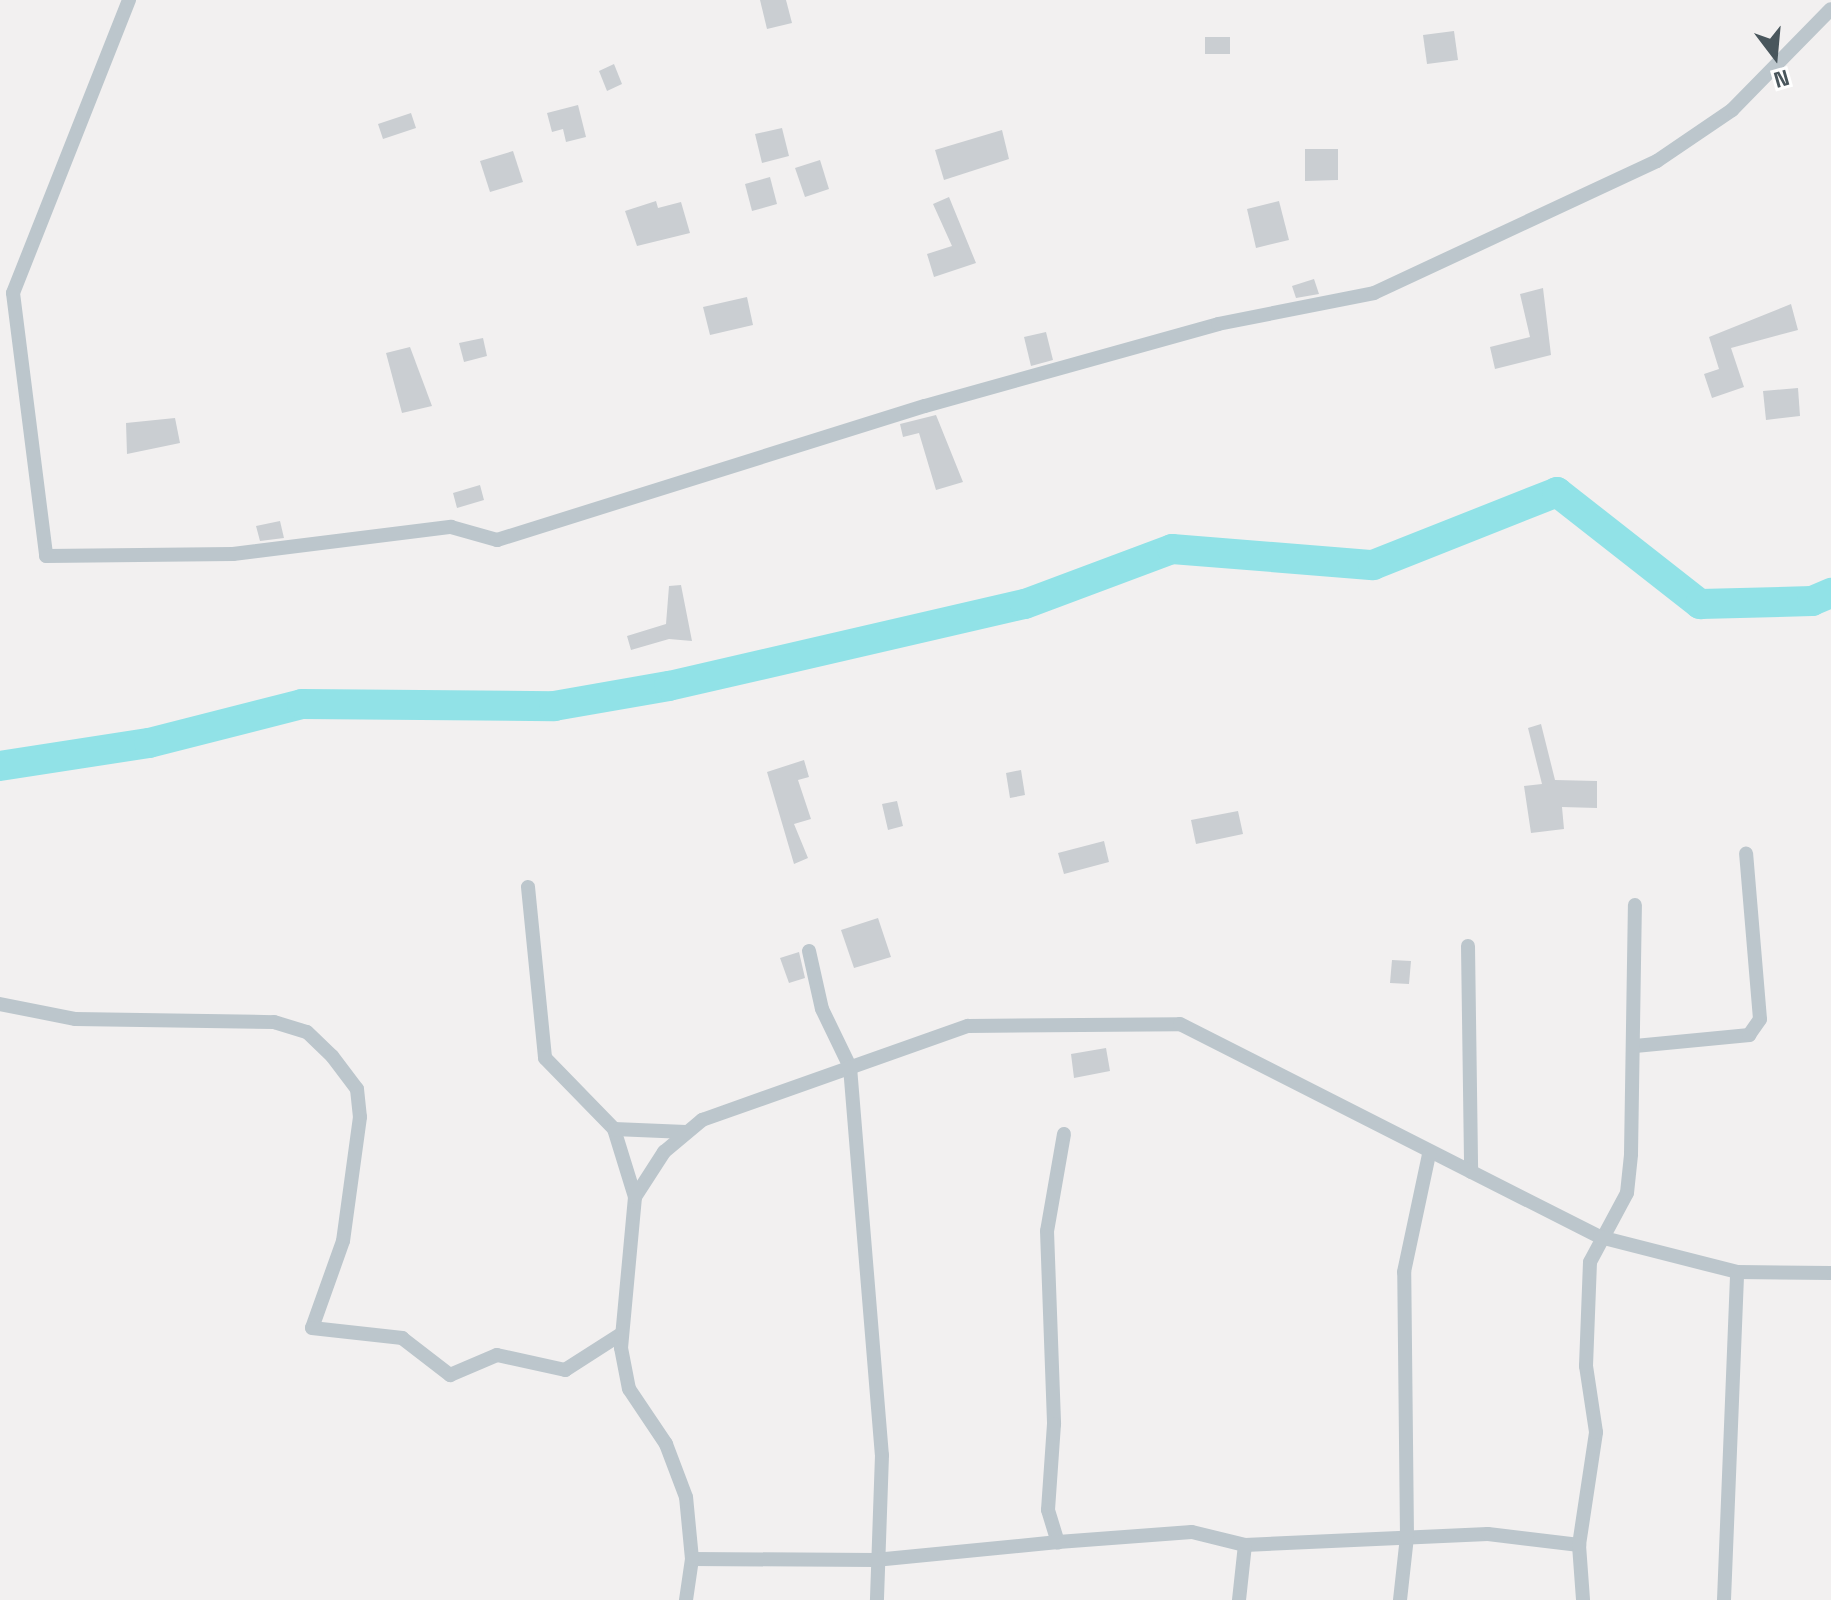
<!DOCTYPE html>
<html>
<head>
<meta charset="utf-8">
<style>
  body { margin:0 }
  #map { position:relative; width:1831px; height:1600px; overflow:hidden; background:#f2f0f0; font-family:"Space Grotesk",sans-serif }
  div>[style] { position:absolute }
  .river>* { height:30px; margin:-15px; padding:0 15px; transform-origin:15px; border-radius:15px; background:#91e2e7 }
  .building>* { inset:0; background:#caced2 }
  .street>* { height:14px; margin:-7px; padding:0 7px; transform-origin:7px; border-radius:7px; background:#bcc6cc }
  span { translate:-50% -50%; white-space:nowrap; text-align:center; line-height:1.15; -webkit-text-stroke:8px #fff; paint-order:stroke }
  .north { position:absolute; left:1735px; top:16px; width:80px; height:80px; -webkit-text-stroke:6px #fff; paint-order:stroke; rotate:164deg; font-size:22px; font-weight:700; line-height:32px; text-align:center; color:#49565c }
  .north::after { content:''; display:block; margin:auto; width:28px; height:36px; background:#49565c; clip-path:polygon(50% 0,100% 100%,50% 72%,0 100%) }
</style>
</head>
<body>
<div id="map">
  <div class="river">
    <div style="left:0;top:766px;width:151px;rotate:-8.8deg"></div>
    <div style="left:149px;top:743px;width:158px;rotate:-14.3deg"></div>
    <div style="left:302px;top:704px;width:252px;rotate:0.5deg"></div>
    <div style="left:554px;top:706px;width:117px;rotate:-9.9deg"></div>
    <div style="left:669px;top:686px;width:365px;rotate:-13deg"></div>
    <div style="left:1025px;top:604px;width:157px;rotate:-20.5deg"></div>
    <div style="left:1172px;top:549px;width:202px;rotate:4.6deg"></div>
    <div style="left:1373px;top:565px;width:198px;rotate:-21.6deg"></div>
    <div style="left:1557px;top:492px;width:182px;rotate:38.1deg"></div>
    <div style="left:1700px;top:604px;width:112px;rotate:-1.5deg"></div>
    <div style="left:1812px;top:601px;width:21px;rotate:-23deg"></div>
  </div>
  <div class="building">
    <div style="clip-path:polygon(760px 0,786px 0,792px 23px,767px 29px)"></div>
    <div style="clip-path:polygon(1454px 31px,1458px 60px,1427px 64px,1423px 35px)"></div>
    <div style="clip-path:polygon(1205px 37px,1230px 37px,1230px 54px,1205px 54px)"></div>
    <div style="clip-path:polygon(614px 64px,622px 84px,607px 91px,599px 71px)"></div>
    <div style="clip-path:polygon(578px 105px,586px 137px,566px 142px,563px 129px,552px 132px,547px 113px)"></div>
    <div style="clip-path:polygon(411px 113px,416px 128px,383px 139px,378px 124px)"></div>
    <div style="clip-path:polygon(782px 128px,789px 156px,762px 163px,755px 134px)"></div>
    <div style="clip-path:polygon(1002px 130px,1009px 159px,944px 180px,935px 150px)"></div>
    <div style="clip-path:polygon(1305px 149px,1338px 149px,1338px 180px,1305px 181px)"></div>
    <div style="clip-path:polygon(513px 151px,523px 182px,490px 192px,480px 161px)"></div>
    <div style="clip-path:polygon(820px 160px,829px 189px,805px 197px,795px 168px)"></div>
    <div style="clip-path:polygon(770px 177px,777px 204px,752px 211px,745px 184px)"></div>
    <div style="clip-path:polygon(949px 197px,976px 263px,934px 277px,927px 254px,952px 246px,933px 204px)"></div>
    <div style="clip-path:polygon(656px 201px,658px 208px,681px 202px,690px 233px,637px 246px,625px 211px)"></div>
    <div style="clip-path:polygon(1279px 201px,1289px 240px,1256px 248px,1247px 209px)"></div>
    <div style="clip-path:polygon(1314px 279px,1319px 294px,1296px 298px,1292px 286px)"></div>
    <div style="clip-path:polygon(1543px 288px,1551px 355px,1495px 369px,1490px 347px,1530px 337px,1520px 294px)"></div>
    <div style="clip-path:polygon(747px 297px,753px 325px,710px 335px,703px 307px)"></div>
    <div style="clip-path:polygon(1791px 304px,1798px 330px,1731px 348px,1744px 387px,1712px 398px,1704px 374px,1719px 369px,1709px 337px)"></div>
    <div style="clip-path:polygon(1046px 332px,1053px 360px,1031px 366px,1024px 337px)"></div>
    <div style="clip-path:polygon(483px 338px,487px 356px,464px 362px,459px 343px)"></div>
    <div style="clip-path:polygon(410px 347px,432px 406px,402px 413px,386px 353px)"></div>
    <div style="clip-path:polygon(1798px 388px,1800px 416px,1766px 420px,1763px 391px)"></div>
    <div style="clip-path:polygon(936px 415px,963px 482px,936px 490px,919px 433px,903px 437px,900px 424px)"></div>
    <div style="clip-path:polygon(175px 418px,180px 443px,127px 454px,126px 423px)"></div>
    <div style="clip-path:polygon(480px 485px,484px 500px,457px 508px,453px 493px)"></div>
    <div style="clip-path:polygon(280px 521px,284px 538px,260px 541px,256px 526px)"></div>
    <div style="clip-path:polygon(681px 585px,692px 641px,669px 639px,631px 650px,627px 636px,666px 624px,669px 586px)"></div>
    <div style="clip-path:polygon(1541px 724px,1555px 780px,1597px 781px,1597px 808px,1562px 807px,1564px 829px,1531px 833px,1524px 786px,1542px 784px,1528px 728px)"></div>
    <div style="clip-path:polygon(804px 760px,809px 777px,798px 780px,811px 819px,794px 824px,808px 858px,794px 864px,767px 772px)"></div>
    <div style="clip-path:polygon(1021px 770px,1025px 795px,1010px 798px,1006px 773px)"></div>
    <div style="clip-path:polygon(897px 801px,903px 826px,888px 830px,882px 804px)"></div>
    <div style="clip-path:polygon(1238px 811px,1243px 834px,1196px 844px,1191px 820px)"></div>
    <div style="clip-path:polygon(1104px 841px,1109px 862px,1064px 874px,1058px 853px)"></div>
    <div style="clip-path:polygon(878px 918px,891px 957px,854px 968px,841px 930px)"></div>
    <div style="clip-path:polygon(799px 952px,805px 978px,789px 983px,780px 958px)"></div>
    <div style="clip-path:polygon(1392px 960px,1411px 961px,1409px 984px,1390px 983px)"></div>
    <div style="clip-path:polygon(1106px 1048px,1110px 1071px,1074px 1078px,1071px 1054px)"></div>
  </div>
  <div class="street">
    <div style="left:129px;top:0;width:315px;rotate:111.6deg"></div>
    <div style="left:13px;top:293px;width:265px;rotate:82.8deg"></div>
    <div style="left:46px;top:556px;width:187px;rotate:-0.6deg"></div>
    <div style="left:233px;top:554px;width:220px;rotate:-7.1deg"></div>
    <div style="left:451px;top:527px;width:48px;rotate:15.8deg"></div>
    <div style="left:497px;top:540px;width:448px;rotate:-17.4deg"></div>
    <div style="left:925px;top:406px;width:304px;rotate:-15.6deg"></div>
    <div style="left:1218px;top:324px;width:159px;rotate:-11.2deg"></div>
    <div style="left:1374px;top:293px;width:312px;rotate:-25deg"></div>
    <div style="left:1657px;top:161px;width:91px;rotate:-34.2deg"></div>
    <div style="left:1732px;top:110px;width:141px;rotate:-45.6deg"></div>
    <div style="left:528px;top:887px;width:172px;rotate:84.3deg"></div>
    <div style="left:545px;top:1058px;width:99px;rotate:45.8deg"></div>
    <div style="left:614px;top:1129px;width:71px;rotate:72.8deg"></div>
    <div style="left:1468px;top:946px;width:226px;rotate:89.2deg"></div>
    <div style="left:809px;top:951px;width:59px;rotate:77.4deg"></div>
    <div style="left:822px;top:1009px;width:64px;rotate:64.2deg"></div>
    <div style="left:850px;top:1067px;width:389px;rotate:85.3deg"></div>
    <div style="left:882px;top:1455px;width:145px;rotate:92deg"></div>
    <div style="left:0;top:1004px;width:76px;rotate:11.3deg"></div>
    <div style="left:75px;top:1019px;width:199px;rotate:0.9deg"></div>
    <div style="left:274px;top:1022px;width:34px;rotate:17deg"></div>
    <div style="left:307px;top:1032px;width:35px;rotate:44deg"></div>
    <div style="left:332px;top:1056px;width:41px;rotate:52.9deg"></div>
    <div style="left:357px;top:1089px;width:28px;rotate:84deg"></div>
    <div style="left:360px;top:1117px;width:125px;rotate:97.8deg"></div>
    <div style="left:343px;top:1241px;width:92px;rotate:109.6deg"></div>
    <div style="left:312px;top:1328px;width:91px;rotate:6.3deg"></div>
    <div style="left:402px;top:1338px;width:61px;rotate:37.6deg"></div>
    <div style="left:450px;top:1375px;width:51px;rotate:-23.1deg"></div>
    <div style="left:497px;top:1355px;width:70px;rotate:12.4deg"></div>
    <div style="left:565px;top:1370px;width:67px;rotate:-32.7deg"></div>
    <div style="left:1635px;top:1046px;width:115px;rotate:-5.5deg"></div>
    <div style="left:1749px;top:1035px;width:19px;rotate:-55deg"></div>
    <div style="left:1760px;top:1019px;width:166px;rotate:-94.8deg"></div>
    <div style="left:614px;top:1129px;width:72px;rotate:2.4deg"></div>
    <div style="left:1064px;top:1134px;width:98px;rotate:99.9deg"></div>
    <div style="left:1047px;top:1231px;width:193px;rotate:87.9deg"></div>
    <div style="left:1054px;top:1424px;width:86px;rotate:94deg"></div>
    <div style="left:1048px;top:1510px;width:34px;rotate:73deg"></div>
    <div style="left:1058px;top:1542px;width:134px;rotate:-4.3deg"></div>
    <div style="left:1192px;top:1532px;width:55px;rotate:13.8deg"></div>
    <div style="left:1245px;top:1545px;width:243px;rotate:-2.6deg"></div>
    <div style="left:1488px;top:1534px;width:92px;rotate:6.9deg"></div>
    <div style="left:1579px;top:1545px;width:55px;rotate:85.8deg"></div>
    <div style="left:1579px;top:1545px;width:114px;rotate:-81.4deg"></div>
    <div style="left:1596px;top:1432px;width:67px;rotate:-98.6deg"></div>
    <div style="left:1586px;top:1366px;width:104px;rotate:-87.8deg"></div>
    <div style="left:1590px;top:1262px;width:78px;rotate:-61.8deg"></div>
    <div style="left:1627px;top:1193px;width:39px;rotate:-84deg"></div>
    <div style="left:1631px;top:1154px;width:249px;rotate:-89.1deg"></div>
    <div style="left:692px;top:1559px;width:183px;rotate:0.3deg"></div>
    <div style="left:875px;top:1560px;width:184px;rotate:-5.6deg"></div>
    <div style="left:686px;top:1600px;width:41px;rotate:-81.7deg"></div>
    <div style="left:692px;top:1559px;width:62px;rotate:-95.5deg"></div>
    <div style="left:686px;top:1497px;width:57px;rotate:-110.7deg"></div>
    <div style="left:666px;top:1444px;width:66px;rotate:-123.9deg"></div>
    <div style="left:629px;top:1389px;width:42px;rotate:-101deg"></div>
    <div style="left:621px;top:1348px;width:152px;rotate:-84.7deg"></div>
    <div style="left:635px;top:1197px;width:54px;rotate:-57.2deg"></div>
    <div style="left:664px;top:1152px;width:50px;rotate:-40.1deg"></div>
    <div style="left:702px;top:1120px;width:282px;rotate:-19.5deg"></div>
    <div style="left:968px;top:1026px;width:212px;rotate:-0.5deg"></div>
    <div style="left:1180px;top:1024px;width:471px;rotate:26.9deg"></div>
    <div style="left:1600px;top:1237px;width:141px;rotate:14.3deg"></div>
    <div style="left:1737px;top:1272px;width:94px;rotate:0.6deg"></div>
    <div style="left:1239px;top:1600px;width:55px;rotate:-83.8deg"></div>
    <div style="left:1400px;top:1600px;width:63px;rotate:-83.7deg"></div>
    <div style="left:1407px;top:1537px;width:265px;rotate:-90.6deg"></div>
    <div style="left:1404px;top:1272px;width:121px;rotate:-78deg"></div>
    <div style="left:1724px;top:1600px;width:328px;rotate:-87.7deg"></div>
  </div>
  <div class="north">N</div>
</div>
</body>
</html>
